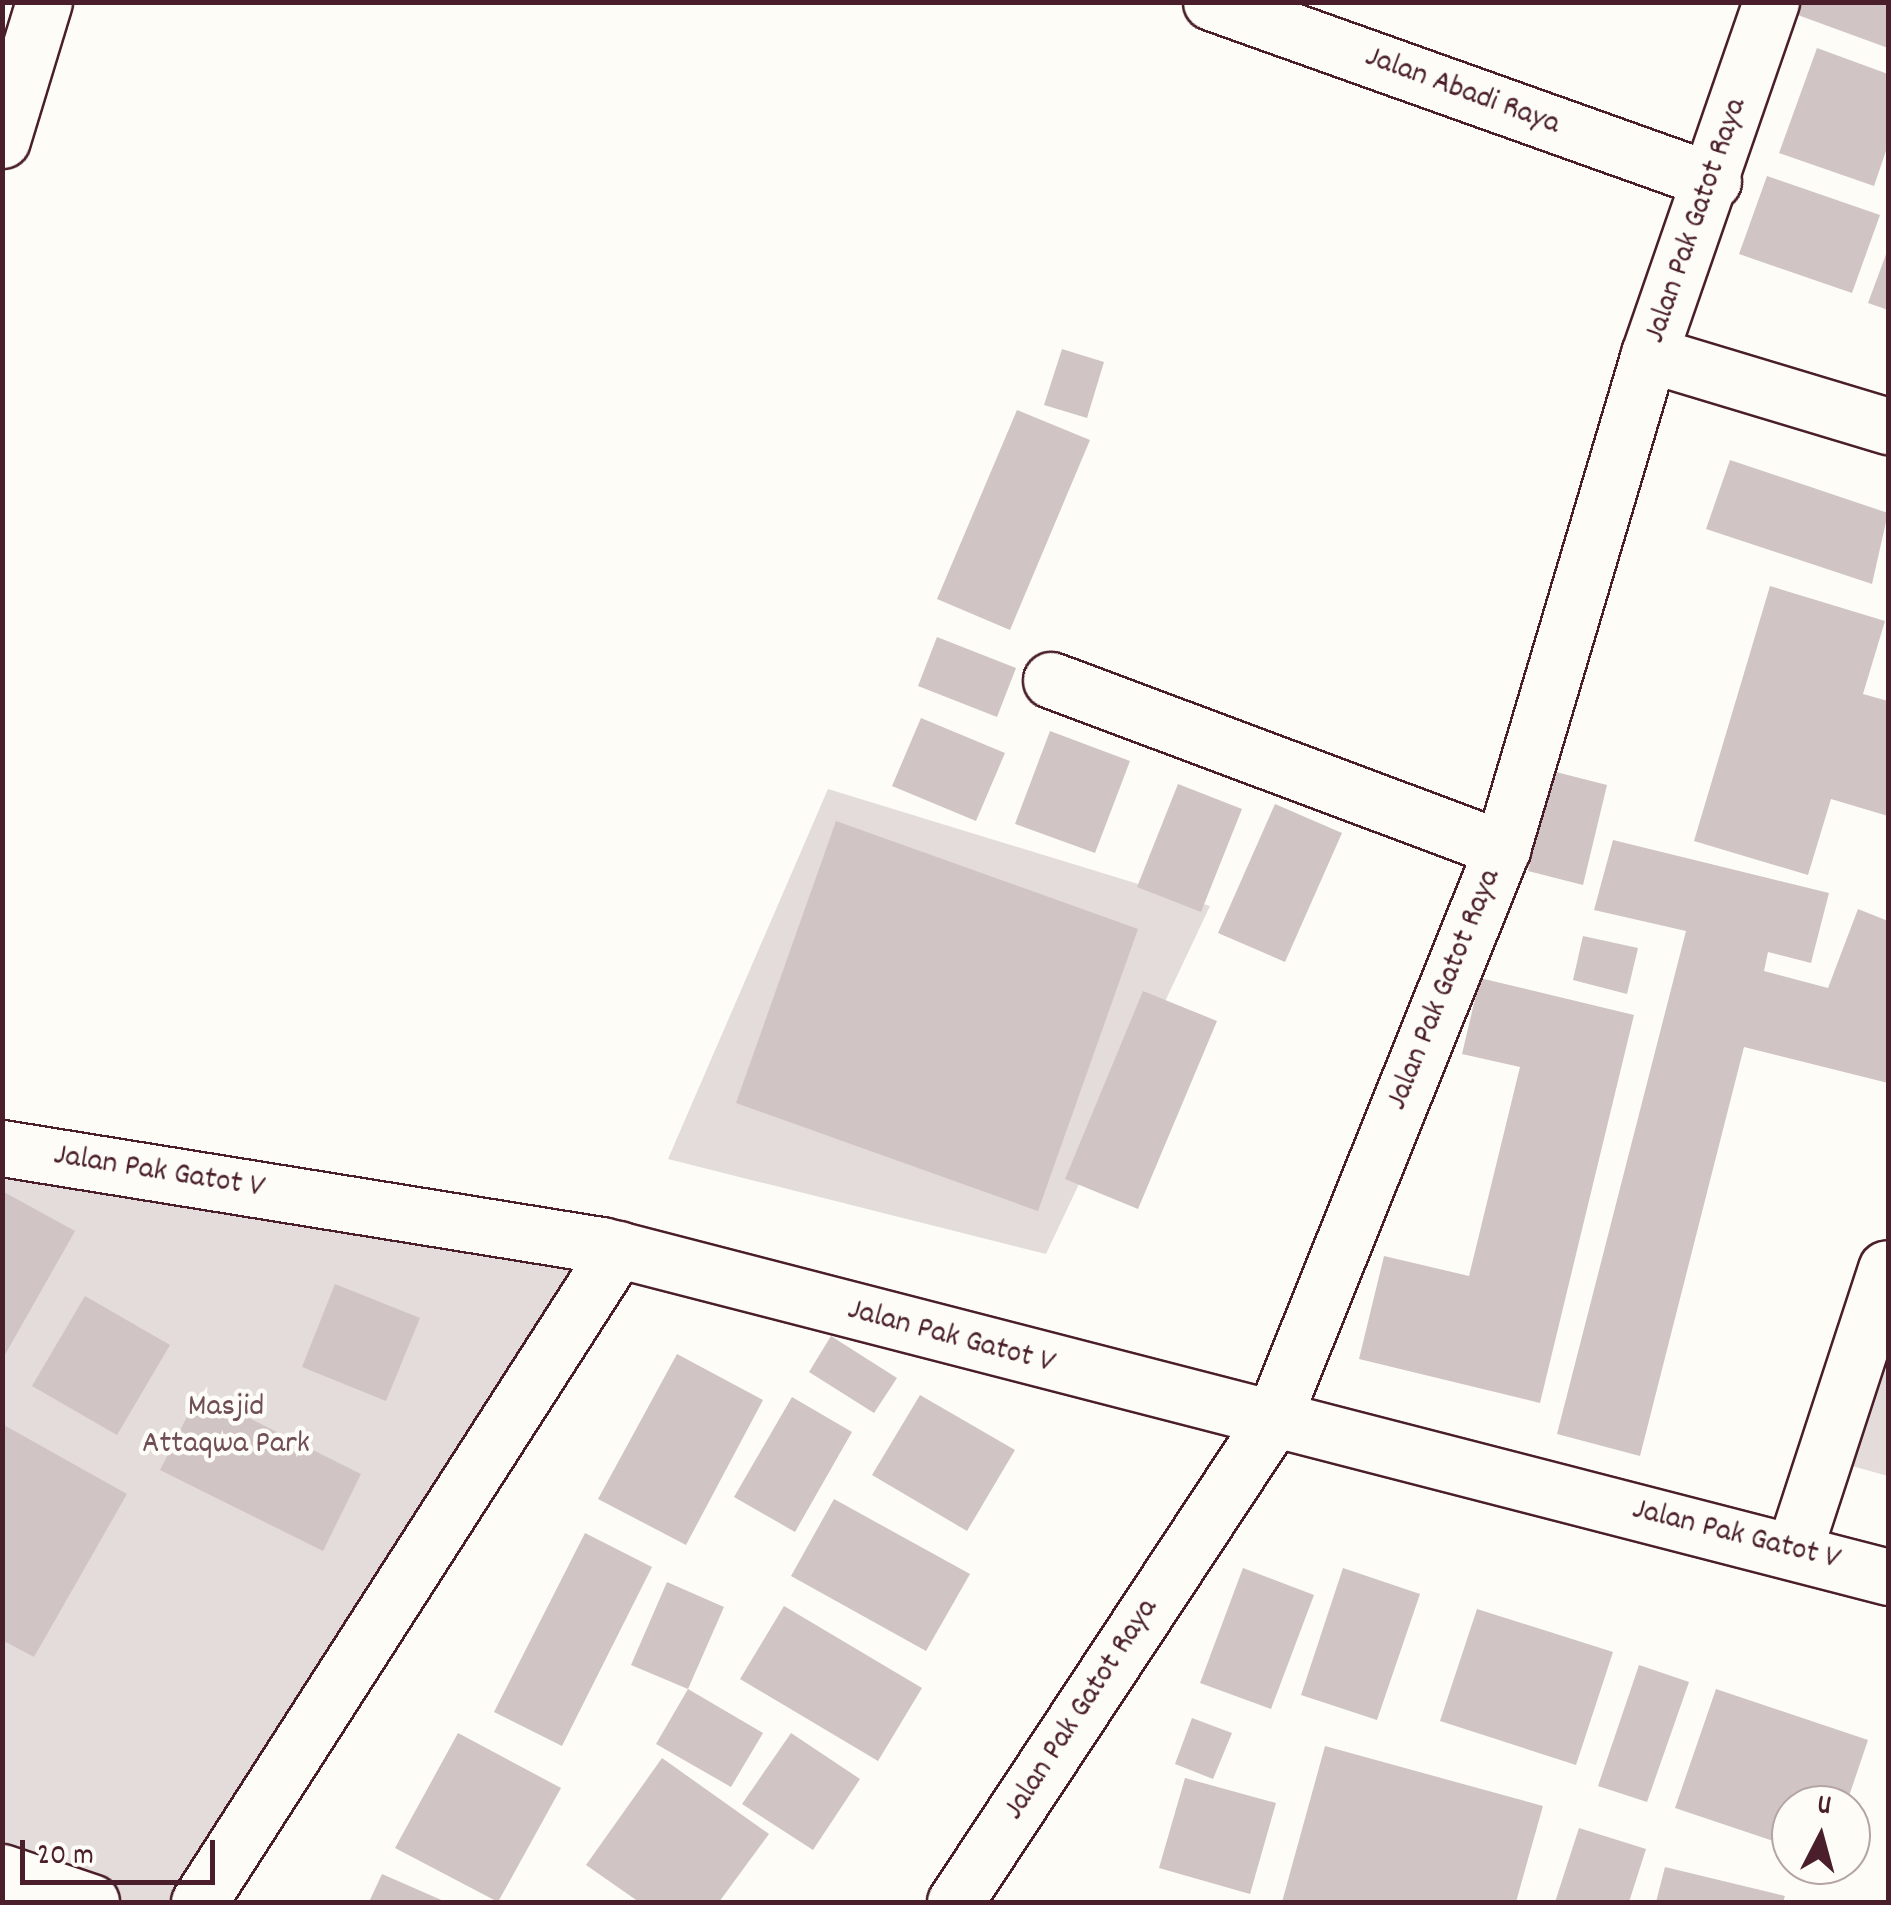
<!DOCTYPE html>
<html>
<head>
<meta charset="utf-8">
<style>
  body { margin:0 }
  #map { position:relative; width:1891px; height:1905px; overflow:hidden; background:#fdfcf7; font-family:Dekko,sans-serif }
  div>[style] { position:absolute }
  .green>* { inset:0; background:#e3dcda }
  .building>* { inset:0; background:#d0c5c4 }
  .roads { filter:drop-shadow(2px 0 #4a1f2b) drop-shadow(-2px 0 #4a1f2b) drop-shadow(0 2px #4a1f2b) drop-shadow(0 -2px #4a1f2b) }
  .minor>* { height:55px; margin:-27.5px; padding:0 27.5px; transform-origin:27.5px; border-radius:27.5px; background:#fdfcf7 }
  span { translate:-50% -50%; white-space:nowrap; text-align:center; line-height:1.15; -webkit-text-stroke:9px #fdfcf7; paint-order:stroke }
  .street-label { font-size:32px; color:#4a1f2b }
  .park-label { font-size:32px; color:#704e57 }
  .frame { position:absolute; inset:0; border:5px solid #4a1f2b; pointer-events:none }
  .north { position:absolute; left:1771px; top:1785px; width:100px; height:100px; box-sizing:border-box; background:#fdfcf7; border:2px solid #b5a4a5; border-radius:50%; rotate:6deg; font-size:28px; font-weight:700; line-height:40px; text-align:center; color:#4a1f2b }
  .north::after { content:''; display:block; margin:auto; width:35px; height:45px; background:#4a1f2b; clip-path:polygon(50% 0,100% 100%,50% 72%,0 100%) }
  .scale { position:absolute; left:20px; top:1840px; width:195px; height:45px; box-sizing:border-box; border:5px solid #4a1f2b; border-top:0; padding-left:12px; font-size:30px; line-height:35px; white-space:nowrap; color:#4a1f2b; -webkit-text-stroke:8px #fdfcf7; paint-order:stroke }
</style>
</head>
<body>
<div id="map">
  <div class="green">
    <div style="clip-path:polygon(828px 789px,1210px 906px,1046px 1254px,668px 1159px)"></div>
    <div style="clip-path:polygon(2px 1163px,603px 1262px,184px 1902px,123px 1902px,3px 1842px)"></div>
    <div style="clip-path:polygon(1888px 1352px,1888px 1476px,1852px 1466px)"></div>
  </div>
  <div class="building">
    <div style="clip-path:polygon(1799px 2px,1888px 2px,1888px 48px,1795px 14px)"></div>
    <div style="clip-path:polygon(1817px 48px,1888px 74px,1888px 145px,1874px 186px,1779px 153px)"></div>
    <div style="clip-path:polygon(1767px 176px,1880px 215px,1852px 293px,1739px 254px)"></div>
    <div style="clip-path:polygon(1888px 249px,1888px 310px,1868px 303px)"></div>
    <div style="clip-path:polygon(1062px 349px,1104px 362px,1087px 418px,1044px 405px)"></div>
    <div style="clip-path:polygon(1017px 410px,1090px 440px,1010px 630px,937px 599px)"></div>
    <div style="clip-path:polygon(1730px 460px,1888px 513px,1872px 584px,1706px 529px)"></div>
    <div style="clip-path:polygon(1770px 586px,1885px 621px,1863px 694px,1888px 701px,1888px 816px,1831px 799px,1808px 875px,1694px 841px)"></div>
    <div style="clip-path:polygon(937px 637px,1016px 668px,997px 717px,918px 686px)"></div>
    <div style="clip-path:polygon(921px 718px,1005px 753px,976px 821px,892px 786px)"></div>
    <div style="clip-path:polygon(1050px 731px,1130px 761px,1095px 853px,1015px 824px)"></div>
    <div style="clip-path:polygon(1552px 771px,1607px 785px,1583px 885px,1528px 871px)"></div>
    <div style="clip-path:polygon(1178px 784px,1242px 809px,1201px 912px,1137px 887px)"></div>
    <div style="clip-path:polygon(1275px 804px,1342px 833px,1285px 962px,1218px 933px)"></div>
    <div style="clip-path:polygon(836px 821px,1138px 929px,1038px 1211px,736px 1103px)"></div>
    <div style="clip-path:polygon(1613px 840px,1829px 893px,1811px 963px,1768px 952px,1764px 971px,1828px 988px,1858px 909px,1888px 921px,1888px 1083px,1744px 1047px,1640px 1456px,1557px 1434px,1686px 931px,1594px 910px)"></div>
    <div style="clip-path:polygon(1583px 936px,1638px 948px,1627px 994px,1573px 980px)"></div>
    <div style="clip-path:polygon(1480px 978px,1634px 1015px,1540px 1403px,1359px 1359px,1384px 1256px,1469px 1276px,1520px 1067px,1462px 1054px)"></div>
    <div style="clip-path:polygon(1143px 991px,1217px 1021px,1138px 1209px,1065px 1179px)"></div>
    <div style="clip-path:polygon(2px 1191px,75px 1231px,2px 1360px)"></div>
    <div style="clip-path:polygon(335px 1284px,420px 1318px,386px 1401px,302px 1367px)"></div>
    <div style="clip-path:polygon(85px 1296px,170px 1345px,117px 1435px,32px 1386px)"></div>
    <div style="clip-path:polygon(831px 1336px,897px 1378px,874px 1413px,809px 1372px)"></div>
    <div style="clip-path:polygon(677px 1354px,763px 1400px,686px 1545px,598px 1499px)"></div>
    <div style="clip-path:polygon(199px 1393px,361px 1474px,323px 1551px,160px 1470px)"></div>
    <div style="clip-path:polygon(920px 1395px,1015px 1450px,967px 1531px,872px 1475px)"></div>
    <div style="clip-path:polygon(792px 1397px,852px 1432px,795px 1532px,734px 1497px)"></div>
    <div style="clip-path:polygon(2px 1424px,127px 1494px,34px 1657px,2px 1640px)"></div>
    <div style="clip-path:polygon(834px 1499px,970px 1574px,926px 1651px,791px 1576px)"></div>
    <div style="clip-path:polygon(585px 1533px,652px 1567px,562px 1746px,494px 1712px)"></div>
    <div style="clip-path:polygon(1243px 1568px,1314px 1595px,1271px 1709px,1200px 1683px)"></div>
    <div style="clip-path:polygon(1343px 1568px,1420px 1594px,1377px 1720px,1301px 1695px)"></div>
    <div style="clip-path:polygon(667px 1582px,724px 1607px,688px 1689px,631px 1665px)"></div>
    <div style="clip-path:polygon(784px 1606px,922px 1688px,878px 1761px,740px 1679px)"></div>
    <div style="clip-path:polygon(1477px 1609px,1613px 1652px,1576px 1765px,1440px 1721px)"></div>
    <div style="clip-path:polygon(1639px 1665px,1689px 1682px,1647px 1802px,1598px 1786px)"></div>
    <div style="clip-path:polygon(688px 1689px,763px 1733px,731px 1787px,656px 1744px)"></div>
    <div style="clip-path:polygon(1716px 1689px,1868px 1740px,1846px 1805px,1791px 1805px,1791px 1847px,1675px 1808px)"></div>
    <div style="clip-path:polygon(1192px 1718px,1232px 1733px,1213px 1779px,1175px 1764px)"></div>
    <div style="clip-path:polygon(458px 1733px,561px 1788px,498px 1902px,395px 1848px)"></div>
    <div style="clip-path:polygon(791px 1733px,860px 1779px,813px 1850px,742px 1804px)"></div>
    <div style="clip-path:polygon(1325px 1746px,1543px 1806px,1516px 1902px,1282px 1902px)"></div>
    <div style="clip-path:polygon(662px 1758px,769px 1834px,719px 1902px,639px 1902px,586px 1865px)"></div>
    <div style="clip-path:polygon(1185px 1778px,1276px 1803px,1250px 1894px,1159px 1868px)"></div>
    <div style="clip-path:polygon(1579px 1828px,1646px 1849px,1629px 1902px,1555px 1902px)"></div>
    <div style="clip-path:polygon(1665px 1867px,1785px 1896px,1783px 1902px,1656px 1902px)"></div>
    <div style="clip-path:polygon(382px 1874px,446px 1902px,369px 1902px)"></div>
  </div>
  <div class="roads">
    <div class="minor">
      <div style="left:1211px;top:2px;width:533px;rotate:19.62deg"></div>
      <div style="left:2px;top:140px;width:144px;rotate:-73.1deg"></div>
      <div style="left:1649px;top:354px;width:250px;rotate:16.8deg"></div>
      <div style="left:1051px;top:680px;width:482px;rotate:20.5deg"></div>
      <div style="left:2px;top:1148px;width:607px;rotate:9.2deg"></div>
      <div style="left:601px;top:1245px;width:1329px;rotate:14.46deg"></div>
      <div style="left:1795px;top:1547px;width:293px;rotate:-71.9deg"></div>
      <div style="left:2px;top:1872px;width:94px;rotate:18.6deg"></div>
      <div style="left:199px;top:1902px;width:776px;rotate:-57.31deg"></div>
      <div style="left:955px;top:1902px;width:574px;rotate:-56.59deg"></div>
      <div style="left:1271px;top:1423px;width:619px;rotate:-68.08deg"></div>
      <div style="left:1502px;top:849px;width:516px;rotate:-73.46deg"></div>
      <div style="left:1649px;top:354px;width:373px;rotate:-70.9deg"></div>
    </div>
  </div>
  <div class="street-label">
    <span style="left:1462px;top:92px;rotate:20deg">Jalan Abadi Raya</span>
    <span style="left:1697px;top:221px;rotate:-71deg">Jalan Pak Gatot Raya</span>
    <span style="left:1445px;top:990px;rotate:-68deg">Jalan Pak Gatot Raya</span>
    <span style="left:159px;top:1173px;rotate:9deg">Jalan Pak Gatot V</span>
    <span style="left:951px;top:1338px;rotate:15deg">Jalan Pak Gatot V</span>
    <span style="left:1736px;top:1536px;rotate:14deg">Jalan Pak Gatot V</span>
    <span style="left:1082px;top:1710px;rotate:-57deg">Jalan Pak Gatot Raya</span>
  </div>
  <div class="park-label">
    <span style="left:226px;top:1427px">Masjid<br>Attaqwa Park</span>
  </div>
  <div class="frame"></div>
  <div class="north">U</div>
  <div class="scale">20 m</div>
</div>
</body>
</html>
